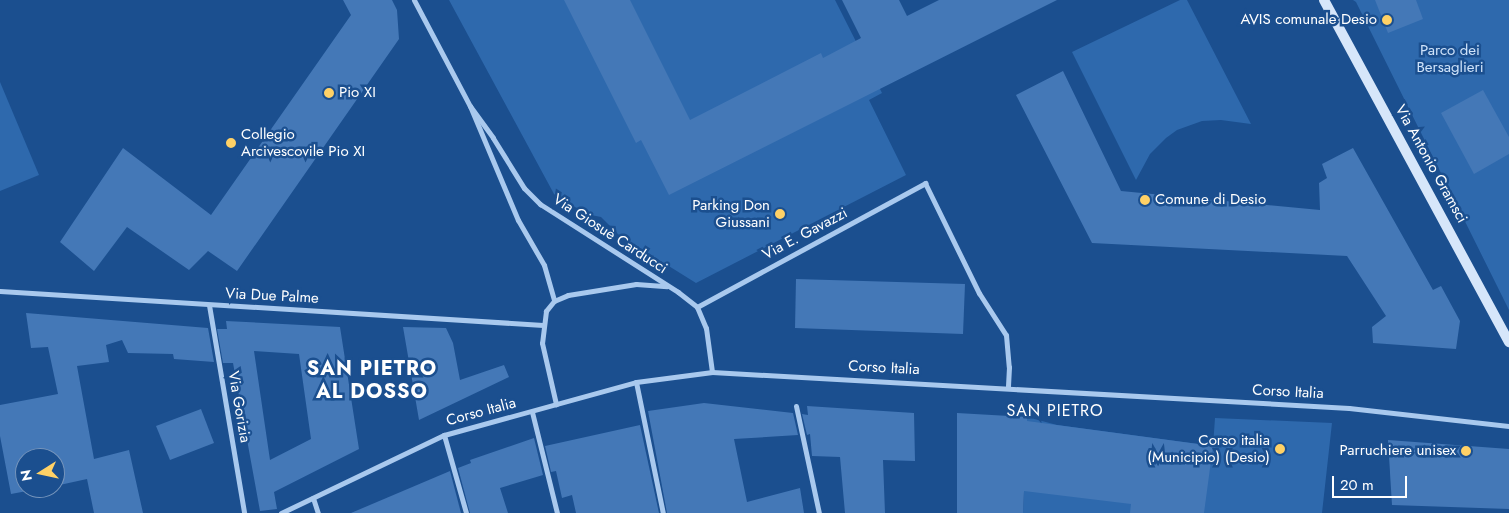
<!DOCTYPE html>
<html>
<head>
<meta charset="utf-8">
<style>
  body { margin:0 }
  #map { position:relative; width:1509px; height:513px; overflow:hidden; background:#1b4f8f; font-family:Jost,sans-serif }
  div>[style] { position:absolute }
  .green>* { inset:0; background:#2e69ad }
  .building>* { inset:0; background:#4478b7 }
  .street>* { height:5px; margin:-2.5px; padding:0 2.5px; transform-origin:2.5px; border-radius:2.5px; background:#a9c9ee }
  .secondary>* { height:10px; margin:-5px; padding:0 5px; transform-origin:5px; border-radius:5px; background:#d6e6fa }
  .dots>* { width:14px; height:14px; translate:-50% -50%; box-sizing:border-box; border:2px solid #1b4f8f; border-radius:50% }
  span { translate:-50% -50%; white-space:nowrap; text-align:center; line-height:1.15; -webkit-text-stroke:5px #1b4f8f; paint-order:stroke }
  .poi-label { font-size:15px; color:#fff }
  .right { translate:-100% -50%; text-align:right }
  .left { translate:0 -50%; text-align:left }
  .park-label { font-size:15px; color:#cfe3fa }
  .street-label { font-size:15px; color:#fff }
  .neighbourhood-label { font-size:16px; color:#fff; letter-spacing:1px }
  .district-label { font-size:20px; color:#fff; font-weight:700; letter-spacing:1px }
  .north { position:absolute; left:15px; top:448px; width:50px; height:50px; box-sizing:border-box; background:#1b4f8f; border:1px solid #7695bc; border-radius:50%; rotate:260deg; font-size:14px; font-weight:700; line-height:20px; text-align:center; color:#fff }
  .north::after { content:''; display:block; margin:auto; width:18px; height:22px; background:#ffd166; clip-path:polygon(50% 0,100% 100%,50% 72%,0 100%) }
  .scale { position:absolute; left:1332px; top:476px; width:75px; height:22px; box-sizing:border-box; border:2px solid #fff; border-top:0; padding-left:6px; font-size:15px; line-height:18px; white-space:nowrap; color:#fff; -webkit-text-stroke:4px #1b4f8f; paint-order:stroke }
</style>
</head>
<body>
<div id="map">
  <div class="green">
    <div style="clip-path:polygon(449px 0,835px 0,882px 93px,869px 100px,906px 175px,696px 283px,619px 235px,601px 217px,591px 215px,563px 201px,554px 194px)"></div>
    <div style="clip-path:polygon(1180px 0,1187px 0,1251px 124px,1221px 120px,1202px 121px,1177px 130px,1166px 138px,1150px 154px,1136px 180px,1072px 52px)"></div>
    <div style="clip-path:polygon(1353px 0,1509px 0,1509px 310px,1356px 2px)"></div>
    <div style="clip-path:polygon(0 82px,39px 175px,0 191px)"></div>
    <div style="clip-path:polygon(1027px 417px,1057px 425px,1213px 446px,1215px 418px,1332px 423px,1322px 513px,1023px 513px)"></div>
  </div>
  <div class="building">
    <div style="clip-path:polygon(343px 0,392px 0,397px 10px,399px 39px,237px 271px,208px 251px,189px 270px,127px 227px,94px 271px,60px 242px,123px 148px,211px 215px,351px 15px)"></div>
    <div style="clip-path:polygon(564px 0,630px 0,690px 120px,821px 53px,823px 58px,861px 38px,842px 0,899px 0,907px 16px,939px 0,1057px 0,669px 195px,641px 140px,636px 143px)"></div>
    <div style="clip-path:polygon(1375px 0,1416px 0,1423px 19px,1388px 33px)"></div>
    <div style="clip-path:polygon(1063px 71px,1121px 191px,1320px 210px,1319px 183px,1327px 178px,1322px 164px,1353px 148px,1433px 290px,1441px 286px,1460px 321px,1456px 349px,1373px 343px,1372px 327px,1386px 316px,1347px 256px,1092px 243px,1016px 95px)"></div>
    <div style="clip-path:polygon(1483px 90px,1509px 137px,1509px 154px,1474px 174px,1441px 113px)"></div>
    <div style="clip-path:polygon(796px 279px,965px 284px,963px 334px,795px 328px)"></div>
    <div style="clip-path:polygon(26px 313px,208px 328px,214px 362px,174px 359px,173px 354px,128px 353px,122px 340px,106px 345px,109px 362px,77px 366px,94px 459px,129px 450px,143px 513px,94px 513px,87px 479px,55px 486px,55px 458px,25px 458px,25px 488px,43px 488px,11px 494px,0 436px,0 405px,58px 394px,48px 347px,31px 348px)"></div>
    <div style="clip-path:polygon(evenodd,226px 321px,340px 327px,359px 449px,274px 492px,277px 509px,260px 511px,233px 363px,223px 363px,217px 329px,227px 329px,226px 321px,254px 351px,299px 354px,311px 439px,270px 460px,254px 351px)"></div>
    <div style="clip-path:polygon(403px 327px,446px 328px,453px 343px,460px 380px,504px 365px,509px 377px,419px 420px)"></div>
    <div style="clip-path:polygon(704px 403px,793px 413px,798px 435px,734px 439px,747px 502px,800px 488px,804px 513px,667px 513px,648px 411px)"></div>
    <div style="clip-path:polygon(807px 406px,914px 413px,915px 461px,883px 460px,885px 513px,845px 513px,840px 457px,812px 456px,810px 434px,807px 435px,802px 414px,808px 415px)"></div>
    <div style="clip-path:polygon(201px 409px,214px 443px,170px 460px,156px 426px)"></div>
    <div style="clip-path:polygon(957px 413px,1027px 417px,1027px 421px,1213px 446px,1204px 513px,1130px 513px,1131px 504px,1024px 491px,1023px 513px,957px 513px)"></div>
    <div style="clip-path:polygon(640px 425px,659px 513px,576px 513px,572px 495px,562px 498px,556px 471px,551px 472px,545px 446px)"></div>
    <div style="clip-path:polygon(534px 438px,543px 475px,500px 488px,508px 513px,470px 513px,458px 468px,471px 463px,470px 460px)"></div>
    <div style="clip-path:polygon(1388px 440px,1509px 449px,1509px 509px,1392px 505px)"></div>
    <div style="clip-path:polygon(450px 471px,461px 513px,351px 513px)"></div>
  </div>
  <div class="street">
    <div style="left:414px;top:0;width:120px;rotate:62.2deg"></div>
    <div style="left:470px;top:106px;width:124px;rotate:67.2deg"></div>
    <div style="left:518px;top:220px;width:52px;rotate:60deg"></div>
    <div style="left:544px;top:265px;width:37px;rotate:74deg"></div>
    <div style="left:470px;top:106px;width:39px;rotate:54deg"></div>
    <div style="left:493px;top:138px;width:59px;rotate:58.2deg"></div>
    <div style="left:524px;top:188px;width:23px;rotate:45deg"></div>
    <div style="left:540px;top:204px;width:164px;rotate:32.5deg"></div>
    <div style="left:678px;top:292px;width:24px;rotate:38deg"></div>
    <div style="left:697px;top:307px;width:23px;rotate:67deg"></div>
    <div style="left:706px;top:328px;width:44px;rotate:82.2deg"></div>
    <div style="left:0;top:291px;width:544px;rotate:3.58deg"></div>
    <div style="left:554px;top:301px;width:15px;rotate:-23deg"></div>
    <div style="left:568px;top:295px;width:69px;rotate:-9.2deg"></div>
    <div style="left:636px;top:284px;width:31px;rotate:4deg"></div>
    <div style="left:554px;top:301px;width:13px;rotate:129deg"></div>
    <div style="left:546px;top:311px;width:32px;rotate:97deg"></div>
    <div style="left:542px;top:343px;width:63px;rotate:77.1deg"></div>
    <div style="left:209px;top:305px;width:211px;rotate:80.4deg"></div>
    <div style="left:697px;top:307px;width:260px;rotate:-28.5deg"></div>
    <div style="left:925px;top:183px;width:123px;rotate:63.9deg"></div>
    <div style="left:979px;top:293px;width:50px;rotate:57.3deg"></div>
    <div style="left:1006px;top:335px;width:32px;rotate:85deg"></div>
    <div style="left:1009px;top:367px;width:21px;rotate:93deg"></div>
    <div style="left:636px;top:382px;width:134px;rotate:78.4deg"></div>
    <div style="left:796px;top:406px;width:109px;rotate:77.9deg"></div>
    <div style="left:532px;top:412px;width:104px;rotate:76.1deg"></div>
    <div style="left:444px;top:435px;width:81px;rotate:74.2deg"></div>
    <div style="left:313px;top:498px;width:16px;rotate:72deg"></div>
    <div style="left:281px;top:513px;width:181px;rotate:-25.6deg"></div>
    <div style="left:444px;top:435px;width:199px;rotate:-15.4deg"></div>
    <div style="left:636px;top:382px;width:77px;rotate:-7.5deg"></div>
    <div style="left:712px;top:372px;width:638px;rotate:3.23deg"></div>
    <div style="left:1349px;top:408px;width:161px;rotate:6.4deg"></div>
  </div>
  <div class="secondary">
    <div style="left:1324px;top:0;width:389px;rotate:61.6deg"></div>
  </div>
  <div class="dots">
    <div style="left:1387px;top:20px;background:#ffd166"></div>
    <div style="left:329px;top:93px;background:#ffd166"></div>
    <div style="left:231px;top:143px;background:#ffd166"></div>
    <div style="left:1145px;top:200px;background:#ffd166"></div>
    <div style="left:780px;top:214px;background:#ffd166"></div>
    <div style="left:1280px;top:449px;background:#ffd166"></div>
    <div style="left:1466px;top:451px;background:#ffd166"></div>
  </div>
  <div class="poi-label">
    <span class="right" style="left:1377px;top:20px">AVIS comunale Desio</span>
    <span class="left" style="left:339px;top:93px">Pio XI</span>
    <span class="left" style="left:241px;top:143px">Collegio<br>Arcivescovile Pio XI</span>
    <span class="left" style="left:1155px;top:200px">Comune di Desio</span>
    <span class="right" style="left:770px;top:214px">Parking Don<br>Giussani</span>
    <span class="right" style="left:1270px;top:449px">Corso italia<br>(Municipio) (Desio)</span>
    <span class="right" style="left:1456px;top:451px">Parruchiere unisex</span>
  </div>
  <div class="park-label">
    <span style="left:1450px;top:59px">Parco dei<br>Bersaglieri</span>
  </div>
  <div class="street-label">
    <span style="left:1431px;top:164px;rotate:61deg">Via Antonio Gramsci</span>
    <span style="left:610px;top:234px;rotate:33deg">Via Giosuè Carducci</span>
    <span style="left:805px;top:234px;rotate:-28deg">Via E. Gavazzi</span>
    <span style="left:272px;top:296px;rotate:3deg">Via Due Palme</span>
    <span style="left:884px;top:368px;rotate:3deg">Corso Italia</span>
    <span style="left:1288px;top:392px;rotate:3deg">Corso Italia</span>
    <span style="left:239px;top:407px;rotate:80deg">Via Gorizia</span>
    <span style="left:481px;top:412px;rotate:-15deg">Corso Italia</span>
  </div>
  <div class="neighbourhood-label">
    <span style="left:1055px;top:411px">SAN PIETRO</span>
  </div>
  <div class="district-label">
    <span style="left:372px;top:380px">SAN PIETRO<br>AL DOSSO</span>
  </div>
  <div class="north">N</div>
  <div class="scale">20 m</div>
</div>
</body>
</html>
